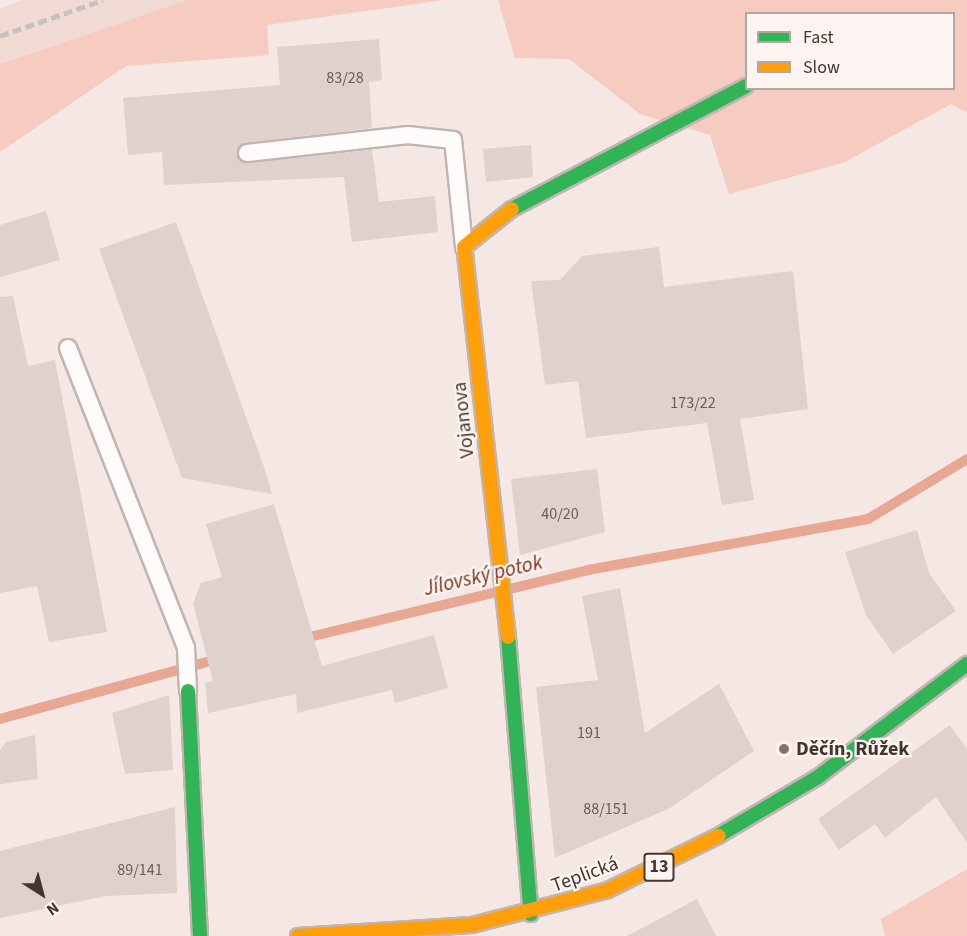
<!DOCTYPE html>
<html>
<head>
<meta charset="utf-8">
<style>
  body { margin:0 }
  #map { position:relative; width:967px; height:936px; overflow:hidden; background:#f5e8e4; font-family:"Source Sans 3",sans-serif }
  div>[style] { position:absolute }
  .built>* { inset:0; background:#f0dad3 }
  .green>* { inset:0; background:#f5ccbf }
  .stream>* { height:10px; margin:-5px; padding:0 5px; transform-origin:5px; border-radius:5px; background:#e7a793 }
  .building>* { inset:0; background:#dfd1cd }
  .roads { filter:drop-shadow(2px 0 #c2b5b1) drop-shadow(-2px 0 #c2b5b1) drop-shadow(0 2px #c2b5b1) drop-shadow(0 -2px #c2b5b1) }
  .lane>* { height:16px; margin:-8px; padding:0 8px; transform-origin:8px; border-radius:8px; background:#fefcfb }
  .fast>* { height:14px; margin:-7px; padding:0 7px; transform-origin:7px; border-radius:7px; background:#30b455 }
  .slow>* { height:14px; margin:-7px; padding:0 7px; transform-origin:7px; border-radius:7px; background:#ff9f0a }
  .rail>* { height:4.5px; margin-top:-2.25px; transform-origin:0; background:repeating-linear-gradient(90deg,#c5c1bf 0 9px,transparent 0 13.5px) }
  .dots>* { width:16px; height:16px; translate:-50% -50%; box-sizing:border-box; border:3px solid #fef5f3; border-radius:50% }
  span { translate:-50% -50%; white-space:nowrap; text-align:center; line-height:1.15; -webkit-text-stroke:4.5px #fef5f3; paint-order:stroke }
  .number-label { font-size:16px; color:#6c5d58 }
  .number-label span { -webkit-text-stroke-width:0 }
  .shield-label span { padding:2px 4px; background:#fef5f3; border:2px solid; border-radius:4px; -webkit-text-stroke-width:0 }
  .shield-label { font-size:18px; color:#453530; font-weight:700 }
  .street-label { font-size:20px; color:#453530 }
  .poi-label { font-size:20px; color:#453530; font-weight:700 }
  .left { translate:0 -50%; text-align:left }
  .water-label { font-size:21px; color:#803318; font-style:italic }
  .legend { position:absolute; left:745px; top:12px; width:210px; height:78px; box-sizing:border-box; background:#fef5f3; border:2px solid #b4a8a5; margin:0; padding:8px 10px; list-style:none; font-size:18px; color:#453530 }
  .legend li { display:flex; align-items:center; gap:12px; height:30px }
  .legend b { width:30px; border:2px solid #b4a8a5 }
  .north { position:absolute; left:12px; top:864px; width:60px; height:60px; -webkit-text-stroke:4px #fef5f3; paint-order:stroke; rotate:144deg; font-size:16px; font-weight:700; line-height:24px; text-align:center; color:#453530 }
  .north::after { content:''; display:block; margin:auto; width:21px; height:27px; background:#453530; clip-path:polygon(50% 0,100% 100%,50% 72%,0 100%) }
</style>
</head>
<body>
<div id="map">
  <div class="built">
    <div style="clip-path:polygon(22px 0,187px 0,0 64px,0 9px)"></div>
  </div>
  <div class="green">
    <div style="clip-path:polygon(187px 0,444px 0,267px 25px,269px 55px,126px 66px,0 152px,0 64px)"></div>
    <div style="clip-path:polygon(evenodd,498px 0,967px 0,967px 112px,951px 104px,843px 163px,729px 194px,710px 135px,640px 114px,569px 59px,515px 58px,498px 0,746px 14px,954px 14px,954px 88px,746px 88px,746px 14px)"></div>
    <div style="clip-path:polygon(967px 869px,967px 936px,885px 936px,881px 919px)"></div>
  </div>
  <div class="stream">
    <div style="left:301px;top:639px;width:295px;rotate:-13.5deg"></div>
    <div style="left:588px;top:570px;width:285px;rotate:-10.3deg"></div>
    <div style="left:868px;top:519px;width:116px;rotate:-31.2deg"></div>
    <div style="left:0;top:719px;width:229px;rotate:-15.4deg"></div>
  </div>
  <div class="building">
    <div style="clip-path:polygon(379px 39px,382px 80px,369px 82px,372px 128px,246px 143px,237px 155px,248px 163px,372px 150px,379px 202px,435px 196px,438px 232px,352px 242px,344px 177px,164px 185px,162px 152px,128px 155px,123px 98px,280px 85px,277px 47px)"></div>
    <div style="clip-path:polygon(531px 145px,533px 177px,486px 182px,483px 149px)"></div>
    <div style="clip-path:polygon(46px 211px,60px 260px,0 277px,0 225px)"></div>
    <div style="clip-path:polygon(176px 222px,264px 467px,272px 494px,182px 478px,99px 249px)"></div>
    <div style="clip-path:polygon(659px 247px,664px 287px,793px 271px,808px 409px,740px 419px,754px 500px,722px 505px,707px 423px,586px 438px,578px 381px,545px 385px,531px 281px,560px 280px,582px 256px)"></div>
    <div style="clip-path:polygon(13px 296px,28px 366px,55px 360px,107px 632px,49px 642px,37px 586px,0 593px,0 297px)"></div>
    <div style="clip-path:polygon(597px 469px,605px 532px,520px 555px,511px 479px)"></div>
    <div style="clip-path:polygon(274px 504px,322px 666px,434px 635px,448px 688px,395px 703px,392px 690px,297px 713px,296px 694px,208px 713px,205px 683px,213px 681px,193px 603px,201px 583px,222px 577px,206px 524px)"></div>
    <div style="clip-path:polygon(917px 530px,929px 573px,956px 611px,893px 654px,866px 615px,845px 552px)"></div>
    <div style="clip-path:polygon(620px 588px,645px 733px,719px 684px,754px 751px,670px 808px,555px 858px,536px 687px,598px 680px,582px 596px)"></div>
    <div style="clip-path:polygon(169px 695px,173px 770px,125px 774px,112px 713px)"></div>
    <div style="clip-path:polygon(950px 725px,967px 749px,967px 843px,936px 797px,885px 838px,875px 824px,839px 850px,818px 819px)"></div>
    <div style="clip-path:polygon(35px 735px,38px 779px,0 784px,0 750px,6px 742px)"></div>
    <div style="clip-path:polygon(175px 807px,177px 893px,106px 896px,0 918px,0 851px)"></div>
    <div style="clip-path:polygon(697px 899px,716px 936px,627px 936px)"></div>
  </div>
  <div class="roads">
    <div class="lane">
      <div style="left:247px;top:153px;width:162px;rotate:-6.4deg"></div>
      <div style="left:408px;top:135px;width:45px;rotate:6.3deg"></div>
      <div style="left:453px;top:140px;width:108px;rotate:84.1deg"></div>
      <div style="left:68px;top:348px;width:322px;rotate:68.5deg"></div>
      <div style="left:186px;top:648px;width:43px;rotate:87.3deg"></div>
    </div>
    <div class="fast">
      <div style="left:512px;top:209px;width:264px;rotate:-27.7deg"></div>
      <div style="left:508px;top:637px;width:278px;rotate:85.3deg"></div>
      <div style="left:188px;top:691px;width:245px;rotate:87.2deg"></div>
      <div style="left:718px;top:836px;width:116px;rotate:-30.5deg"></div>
      <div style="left:818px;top:777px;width:187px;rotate:-37.2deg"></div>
    </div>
    <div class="slow">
      <div style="left:508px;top:637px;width:392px;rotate:-96.4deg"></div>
      <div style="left:464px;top:247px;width:61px;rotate:-38.4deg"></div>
      <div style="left:298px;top:936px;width:174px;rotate:-3.6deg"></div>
      <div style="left:472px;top:925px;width:140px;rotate:-14.4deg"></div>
      <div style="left:608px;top:890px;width:123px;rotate:-26.1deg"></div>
    </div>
  </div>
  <div class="rail">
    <div style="left:0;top:36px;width:109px;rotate:-19.3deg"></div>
  </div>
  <div class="dots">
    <div style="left:784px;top:749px;background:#83746f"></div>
  </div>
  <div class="number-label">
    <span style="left:345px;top:78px">83/28</span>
    <span style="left:693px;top:403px">173/22</span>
    <span style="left:560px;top:514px">40/20</span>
    <span style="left:589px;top:733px">191</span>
    <span style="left:606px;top:809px">88/151</span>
    <span style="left:140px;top:870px">89/141</span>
  </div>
  <div class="shield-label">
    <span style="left:659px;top:867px">13</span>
  </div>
  <div class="street-label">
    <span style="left:464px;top:420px;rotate:-96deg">Vojanova</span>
    <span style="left:585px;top:875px;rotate:-20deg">Teplická</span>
  </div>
  <div class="poi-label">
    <span class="left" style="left:796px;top:749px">Děčín, Růžek</span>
  </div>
  <div class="water-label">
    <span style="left:483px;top:575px;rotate:-13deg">Jílovský potok</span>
  </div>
  <ul class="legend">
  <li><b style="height:8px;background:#30b455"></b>Fast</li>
  <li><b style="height:8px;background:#ff9f0a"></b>Slow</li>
  </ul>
  <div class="north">N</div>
</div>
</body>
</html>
